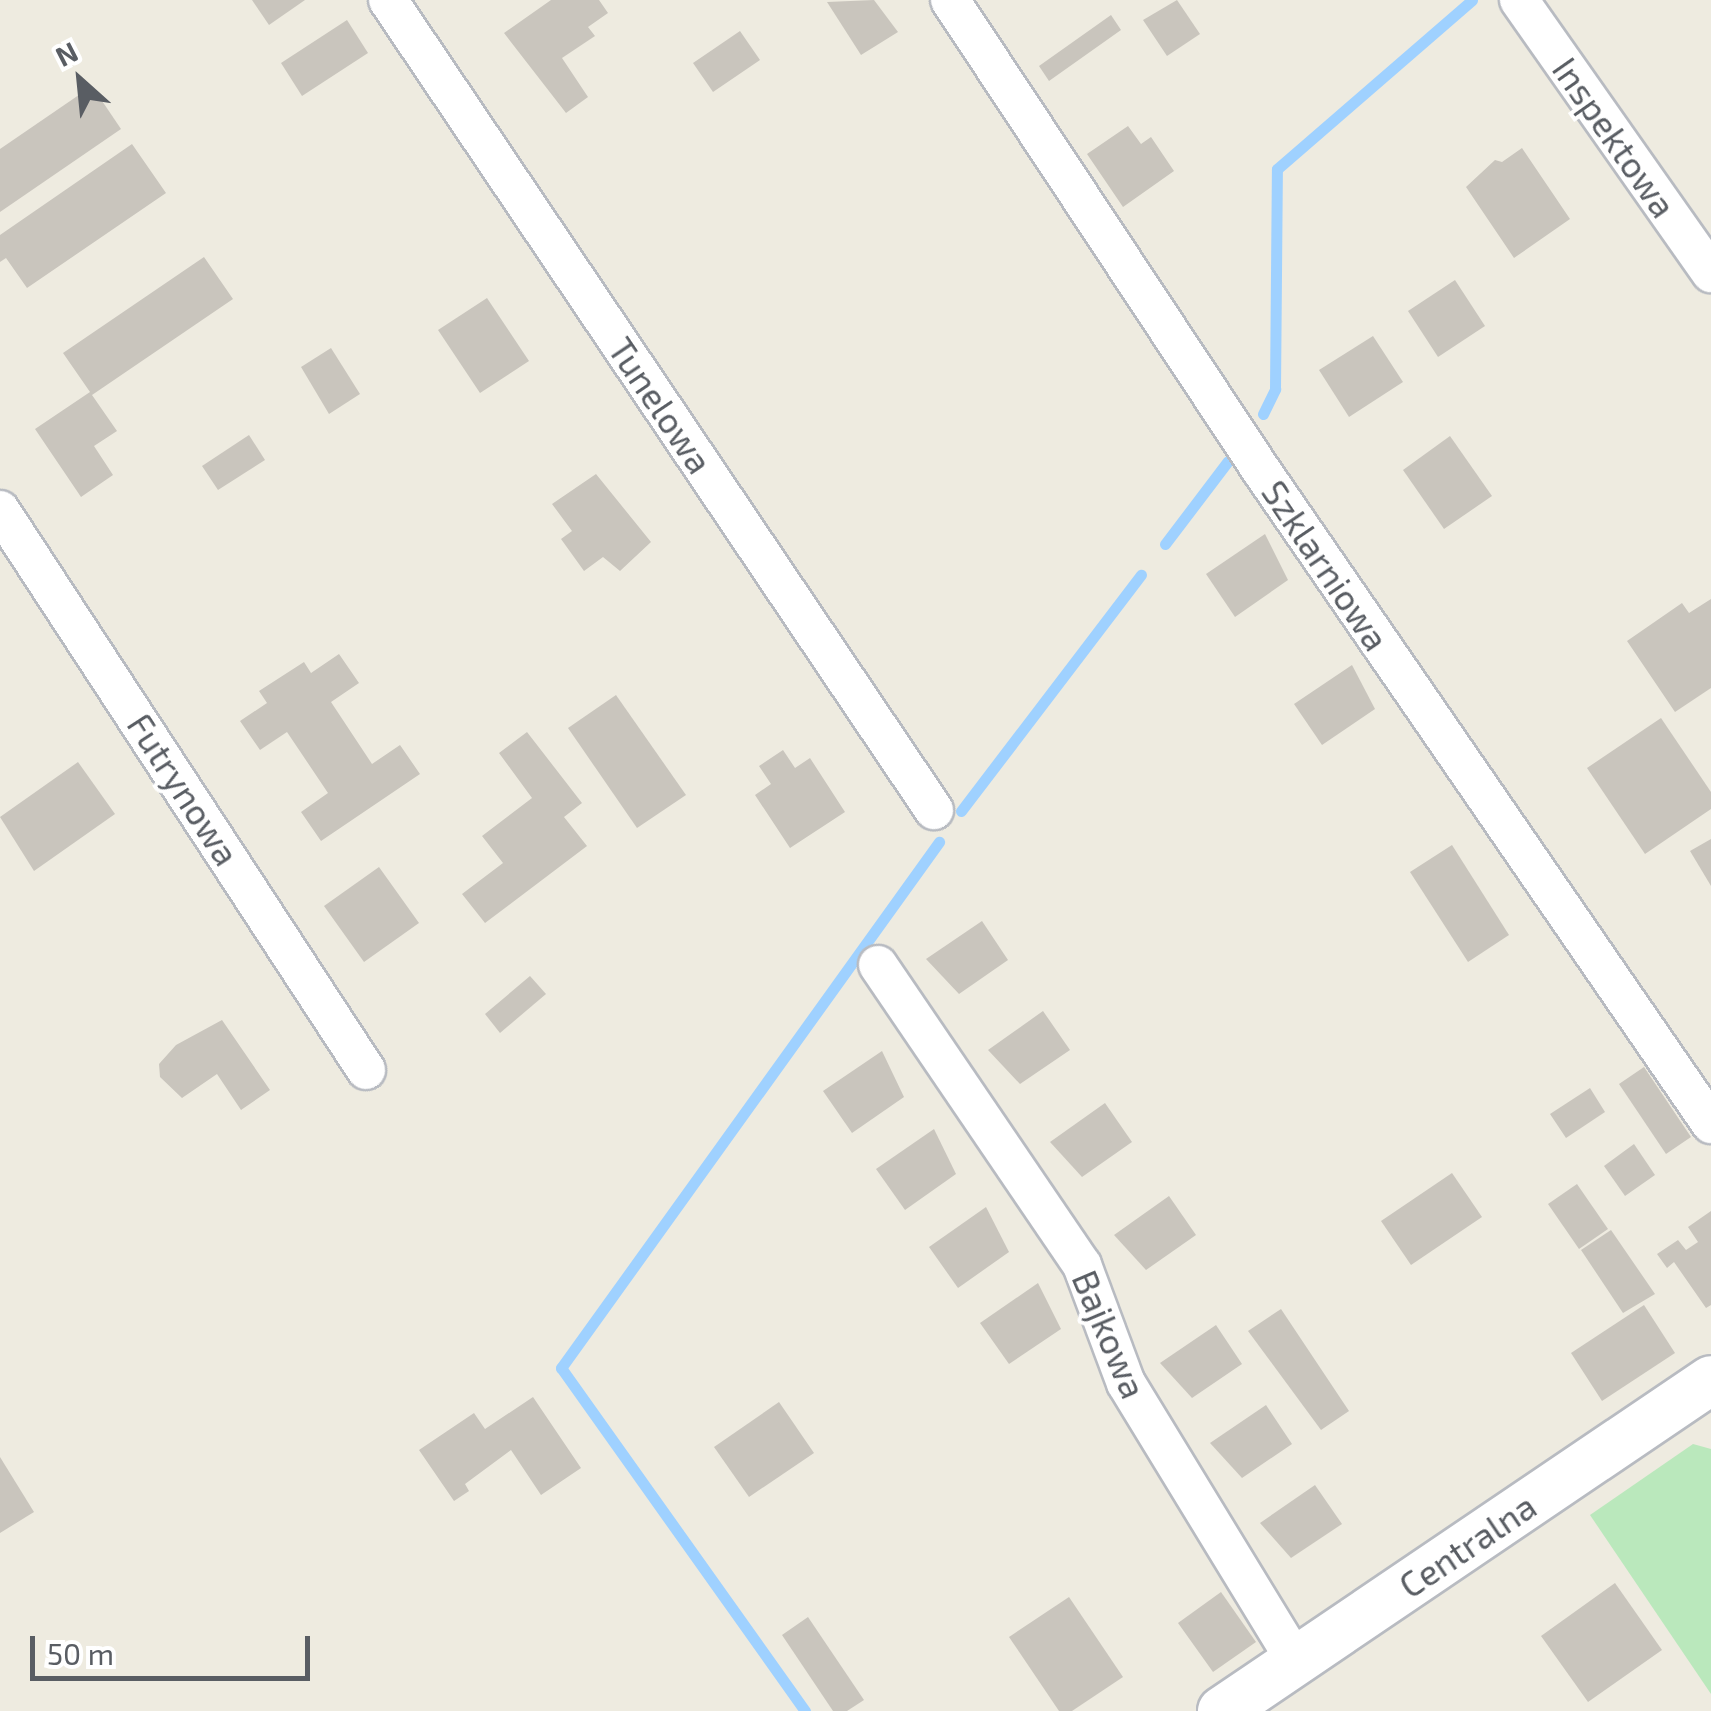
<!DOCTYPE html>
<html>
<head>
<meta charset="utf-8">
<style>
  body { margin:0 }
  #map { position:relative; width:1711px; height:1711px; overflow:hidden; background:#eeebe0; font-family:"Exo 2",sans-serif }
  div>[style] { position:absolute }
  .green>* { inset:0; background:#bae8bc }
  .stream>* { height:11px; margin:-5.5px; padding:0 5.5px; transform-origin:5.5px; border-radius:5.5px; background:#9fd1ff }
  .building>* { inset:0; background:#c9c5bd }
  .roads { filter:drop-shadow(2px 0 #b8bbc1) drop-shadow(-2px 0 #b8bbc1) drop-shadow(0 2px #b8bbc1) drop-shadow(0 -2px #b8bbc1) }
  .minor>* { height:38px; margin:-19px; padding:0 19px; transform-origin:19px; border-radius:19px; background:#fff }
  .tertiary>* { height:48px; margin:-24px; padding:0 24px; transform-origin:24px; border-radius:24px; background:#fff }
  span { translate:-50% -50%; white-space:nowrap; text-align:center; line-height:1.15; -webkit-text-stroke:8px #fff; paint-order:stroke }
  .street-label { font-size:35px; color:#595d63 }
  .north { position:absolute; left:30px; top:30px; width:100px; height:100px; -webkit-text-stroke:8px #fff; paint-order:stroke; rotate:333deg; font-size:28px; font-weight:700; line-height:40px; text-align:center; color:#595d63 }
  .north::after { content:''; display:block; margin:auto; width:35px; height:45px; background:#595d63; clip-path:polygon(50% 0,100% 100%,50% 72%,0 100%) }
  .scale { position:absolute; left:30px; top:1636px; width:280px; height:45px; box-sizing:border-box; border:5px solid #595d63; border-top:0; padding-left:12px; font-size:30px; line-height:35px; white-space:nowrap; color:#595d63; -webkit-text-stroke:8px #fff; paint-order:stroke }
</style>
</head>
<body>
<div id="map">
  <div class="green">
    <div style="clip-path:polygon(1693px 1444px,1711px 1449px,1711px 1694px,1590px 1515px)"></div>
  </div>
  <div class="stream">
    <div style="left:1263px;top:414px;width:28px;rotate:-64deg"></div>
    <div style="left:1275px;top:389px;width:220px;rotate:-89.5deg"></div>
    <div style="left:1277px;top:169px;width:258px;rotate:-40.9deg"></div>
    <div style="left:1165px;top:544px;width:104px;rotate:-52.8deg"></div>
    <div style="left:961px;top:811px;width:297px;rotate:-52.7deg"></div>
    <div style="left:805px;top:1711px;width:421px;rotate:-125.4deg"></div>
    <div style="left:561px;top:1368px;width:648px;rotate:-54.3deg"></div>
  </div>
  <div class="building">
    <div style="clip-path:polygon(252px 0,305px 0,269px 25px)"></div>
    <div style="clip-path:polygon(551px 0,599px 0,608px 13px,588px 27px,595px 36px,562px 58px,588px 97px,566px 113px,504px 33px)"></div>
    <div style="clip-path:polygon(874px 0,898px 32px,861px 55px,827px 2px)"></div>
    <div style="clip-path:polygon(1177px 0,1200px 34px,1167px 56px,1143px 20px)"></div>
    <div style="clip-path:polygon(1111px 15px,1121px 30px,1049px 81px,1039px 66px)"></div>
    <div style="clip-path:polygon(347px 20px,368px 53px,302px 96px,281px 63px)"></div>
    <div style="clip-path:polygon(740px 31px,760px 60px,713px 92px,693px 63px)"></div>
    <div style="clip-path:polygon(92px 86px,121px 129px,0 212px,0 149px)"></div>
    <div style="clip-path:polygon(1128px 126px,1141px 144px,1151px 137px,1174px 171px,1123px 207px,1087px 154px)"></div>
    <div style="clip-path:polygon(132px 144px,166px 193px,27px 288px,6px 258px,0 262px,0 235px)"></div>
    <div style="clip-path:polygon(1522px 148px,1570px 219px,1514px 258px,1466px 187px,1495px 160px,1502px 162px)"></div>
    <div style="clip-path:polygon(204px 257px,233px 299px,92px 395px,117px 431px,94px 446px,113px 475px,81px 497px,35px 429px,90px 392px,63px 353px)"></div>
    <div style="clip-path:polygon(1455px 280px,1485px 326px,1438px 357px,1408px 311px)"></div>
    <div style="clip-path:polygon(487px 298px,529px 361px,480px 393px,438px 330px)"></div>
    <div style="clip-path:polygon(1373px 336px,1403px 382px,1349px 417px,1319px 370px)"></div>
    <div style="clip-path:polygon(331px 348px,360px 394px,329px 414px,301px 367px)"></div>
    <div style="clip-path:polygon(249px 435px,265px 460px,218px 490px,202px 466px)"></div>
    <div style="clip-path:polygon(1450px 436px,1492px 496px,1444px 529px,1403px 470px)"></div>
    <div style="clip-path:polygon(596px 474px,651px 542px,620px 571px,603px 557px,584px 571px,561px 539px,572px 531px,552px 504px)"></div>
    <div style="clip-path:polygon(1265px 534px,1288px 580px,1235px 617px,1206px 574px)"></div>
    <div style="clip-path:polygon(1711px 599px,1711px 688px,1675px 712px,1627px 641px,1682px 603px,1689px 613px)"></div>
    <div style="clip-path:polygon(339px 654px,359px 683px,331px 702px,372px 764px,400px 745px,420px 774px,321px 841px,301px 812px,328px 793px,287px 732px,260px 750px,240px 721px,267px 703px,259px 691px,304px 662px,311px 673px)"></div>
    <div style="clip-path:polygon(1352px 665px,1375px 709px,1322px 745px,1294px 704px)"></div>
    <div style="clip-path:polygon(616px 695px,686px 795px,637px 828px,568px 728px)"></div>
    <div style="clip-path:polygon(1661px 718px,1711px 792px,1711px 809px,1645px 854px,1587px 768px)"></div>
    <div style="clip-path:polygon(527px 732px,582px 803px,564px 817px,587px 846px,485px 923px,462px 894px,503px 863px,482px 836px,532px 798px,499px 753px)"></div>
    <div style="clip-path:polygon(783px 750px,795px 768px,810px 758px,845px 812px,790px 848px,755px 795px,771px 784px,759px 766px)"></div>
    <div style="clip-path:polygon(78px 762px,115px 814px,34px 871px,0 817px)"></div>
    <div style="clip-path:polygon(1711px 839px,1711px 886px,1690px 851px)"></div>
    <div style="clip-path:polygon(1452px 845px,1509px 935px,1468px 962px,1410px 872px)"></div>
    <div style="clip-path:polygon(379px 867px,419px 923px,364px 962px,324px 906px)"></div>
    <div style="clip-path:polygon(982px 921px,1008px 960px,959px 994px,926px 959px)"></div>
    <div style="clip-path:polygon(530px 976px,546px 994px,500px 1033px,485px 1014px)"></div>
    <div style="clip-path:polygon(1043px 1011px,1070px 1050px,1020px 1084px,988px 1050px)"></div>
    <div style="clip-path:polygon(222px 1020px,270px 1090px,241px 1110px,217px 1074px,182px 1098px,160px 1077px,159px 1064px,176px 1045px)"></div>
    <div style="clip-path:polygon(882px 1051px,904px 1097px,852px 1133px,823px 1091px)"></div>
    <div style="clip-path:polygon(1644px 1067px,1691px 1137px,1666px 1154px,1619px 1084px)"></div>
    <div style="clip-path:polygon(1590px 1088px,1605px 1112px,1566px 1138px,1550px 1114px)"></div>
    <div style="clip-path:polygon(1105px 1103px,1132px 1142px,1082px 1177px,1050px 1142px)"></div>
    <div style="clip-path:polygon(934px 1129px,956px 1174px,905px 1210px,876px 1169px)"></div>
    <div style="clip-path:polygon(1634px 1144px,1655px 1175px,1625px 1196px,1604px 1166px)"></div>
    <div style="clip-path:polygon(1452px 1173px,1482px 1217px,1411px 1265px,1381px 1221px)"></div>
    <div style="clip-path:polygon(1577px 1184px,1608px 1229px,1579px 1249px,1548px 1204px)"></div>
    <div style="clip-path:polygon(1169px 1196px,1196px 1235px,1146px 1270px,1114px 1235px)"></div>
    <div style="clip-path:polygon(986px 1207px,1009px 1252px,958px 1288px,929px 1247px)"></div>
    <div style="clip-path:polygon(1711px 1211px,1711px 1305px,1706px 1308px,1674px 1262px,1667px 1268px,1657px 1254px,1678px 1240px,1686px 1250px,1698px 1242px,1688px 1227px)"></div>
    <div style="clip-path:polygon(1611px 1230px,1655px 1294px,1623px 1313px,1581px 1250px)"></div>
    <div style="clip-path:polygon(1038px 1283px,1061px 1329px,1009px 1364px,980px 1323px)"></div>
    <div style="clip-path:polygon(1644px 1305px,1675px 1353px,1602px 1401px,1571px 1353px)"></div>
    <div style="clip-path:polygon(1281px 1309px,1349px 1411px,1321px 1430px,1248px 1331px)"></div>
    <div style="clip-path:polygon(1216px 1325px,1242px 1364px,1192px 1398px,1160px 1363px)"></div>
    <div style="clip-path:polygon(533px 1397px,581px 1468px,541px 1495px,511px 1450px,465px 1484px,469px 1491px,454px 1501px,419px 1450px,474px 1413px,485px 1429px)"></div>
    <div style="clip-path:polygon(779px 1402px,814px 1453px,749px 1497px,714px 1447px)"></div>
    <div style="clip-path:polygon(1266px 1405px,1292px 1444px,1242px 1478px,1210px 1443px)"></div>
    <div style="clip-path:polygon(0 1457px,34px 1512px,0 1533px)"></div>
    <div style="clip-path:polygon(1315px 1485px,1342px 1524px,1291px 1558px,1260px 1523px)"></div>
    <div style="clip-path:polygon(1615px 1583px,1662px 1650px,1588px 1702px,1541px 1636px)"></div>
    <div style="clip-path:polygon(1221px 1592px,1256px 1642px,1213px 1672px,1178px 1623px)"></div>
    <div style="clip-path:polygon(1069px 1597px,1123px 1677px,1072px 1711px,1059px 1711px,1009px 1637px)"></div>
    <div style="clip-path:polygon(808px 1617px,864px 1700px,847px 1711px,833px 1711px,782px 1635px)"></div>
  </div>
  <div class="roads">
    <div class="minor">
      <div style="left:388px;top:0;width:977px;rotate:56.02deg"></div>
      <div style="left:950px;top:0;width:564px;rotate:56.51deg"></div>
      <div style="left:1261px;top:470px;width:794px;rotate:55.47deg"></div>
      <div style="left:1519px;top:0;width:334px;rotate:54.9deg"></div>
      <div style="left:0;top:510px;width:669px;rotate:56.83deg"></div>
      <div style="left:878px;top:965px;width:363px;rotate:55.8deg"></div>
      <div style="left:1082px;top:1265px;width:126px;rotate:69.6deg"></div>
      <div style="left:1126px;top:1383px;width:326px;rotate:58.6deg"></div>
    </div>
    <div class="tertiary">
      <div style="left:1222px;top:1711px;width:590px;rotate:-34.09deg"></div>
    </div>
  </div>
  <div class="street-label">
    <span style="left:1615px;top:137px;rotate:55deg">Inspektowa</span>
    <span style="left:661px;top:405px;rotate:56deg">Tunelowa</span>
    <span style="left:1326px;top:565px;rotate:56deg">Szklarniowa</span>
    <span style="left:184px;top:789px;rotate:57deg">Futrynowa</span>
    <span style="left:1110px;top:1334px;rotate:67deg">Bajkowa</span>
    <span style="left:1467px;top:1545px;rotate:-34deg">Centralna</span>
  </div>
  <div class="north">N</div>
  <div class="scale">50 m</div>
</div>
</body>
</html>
